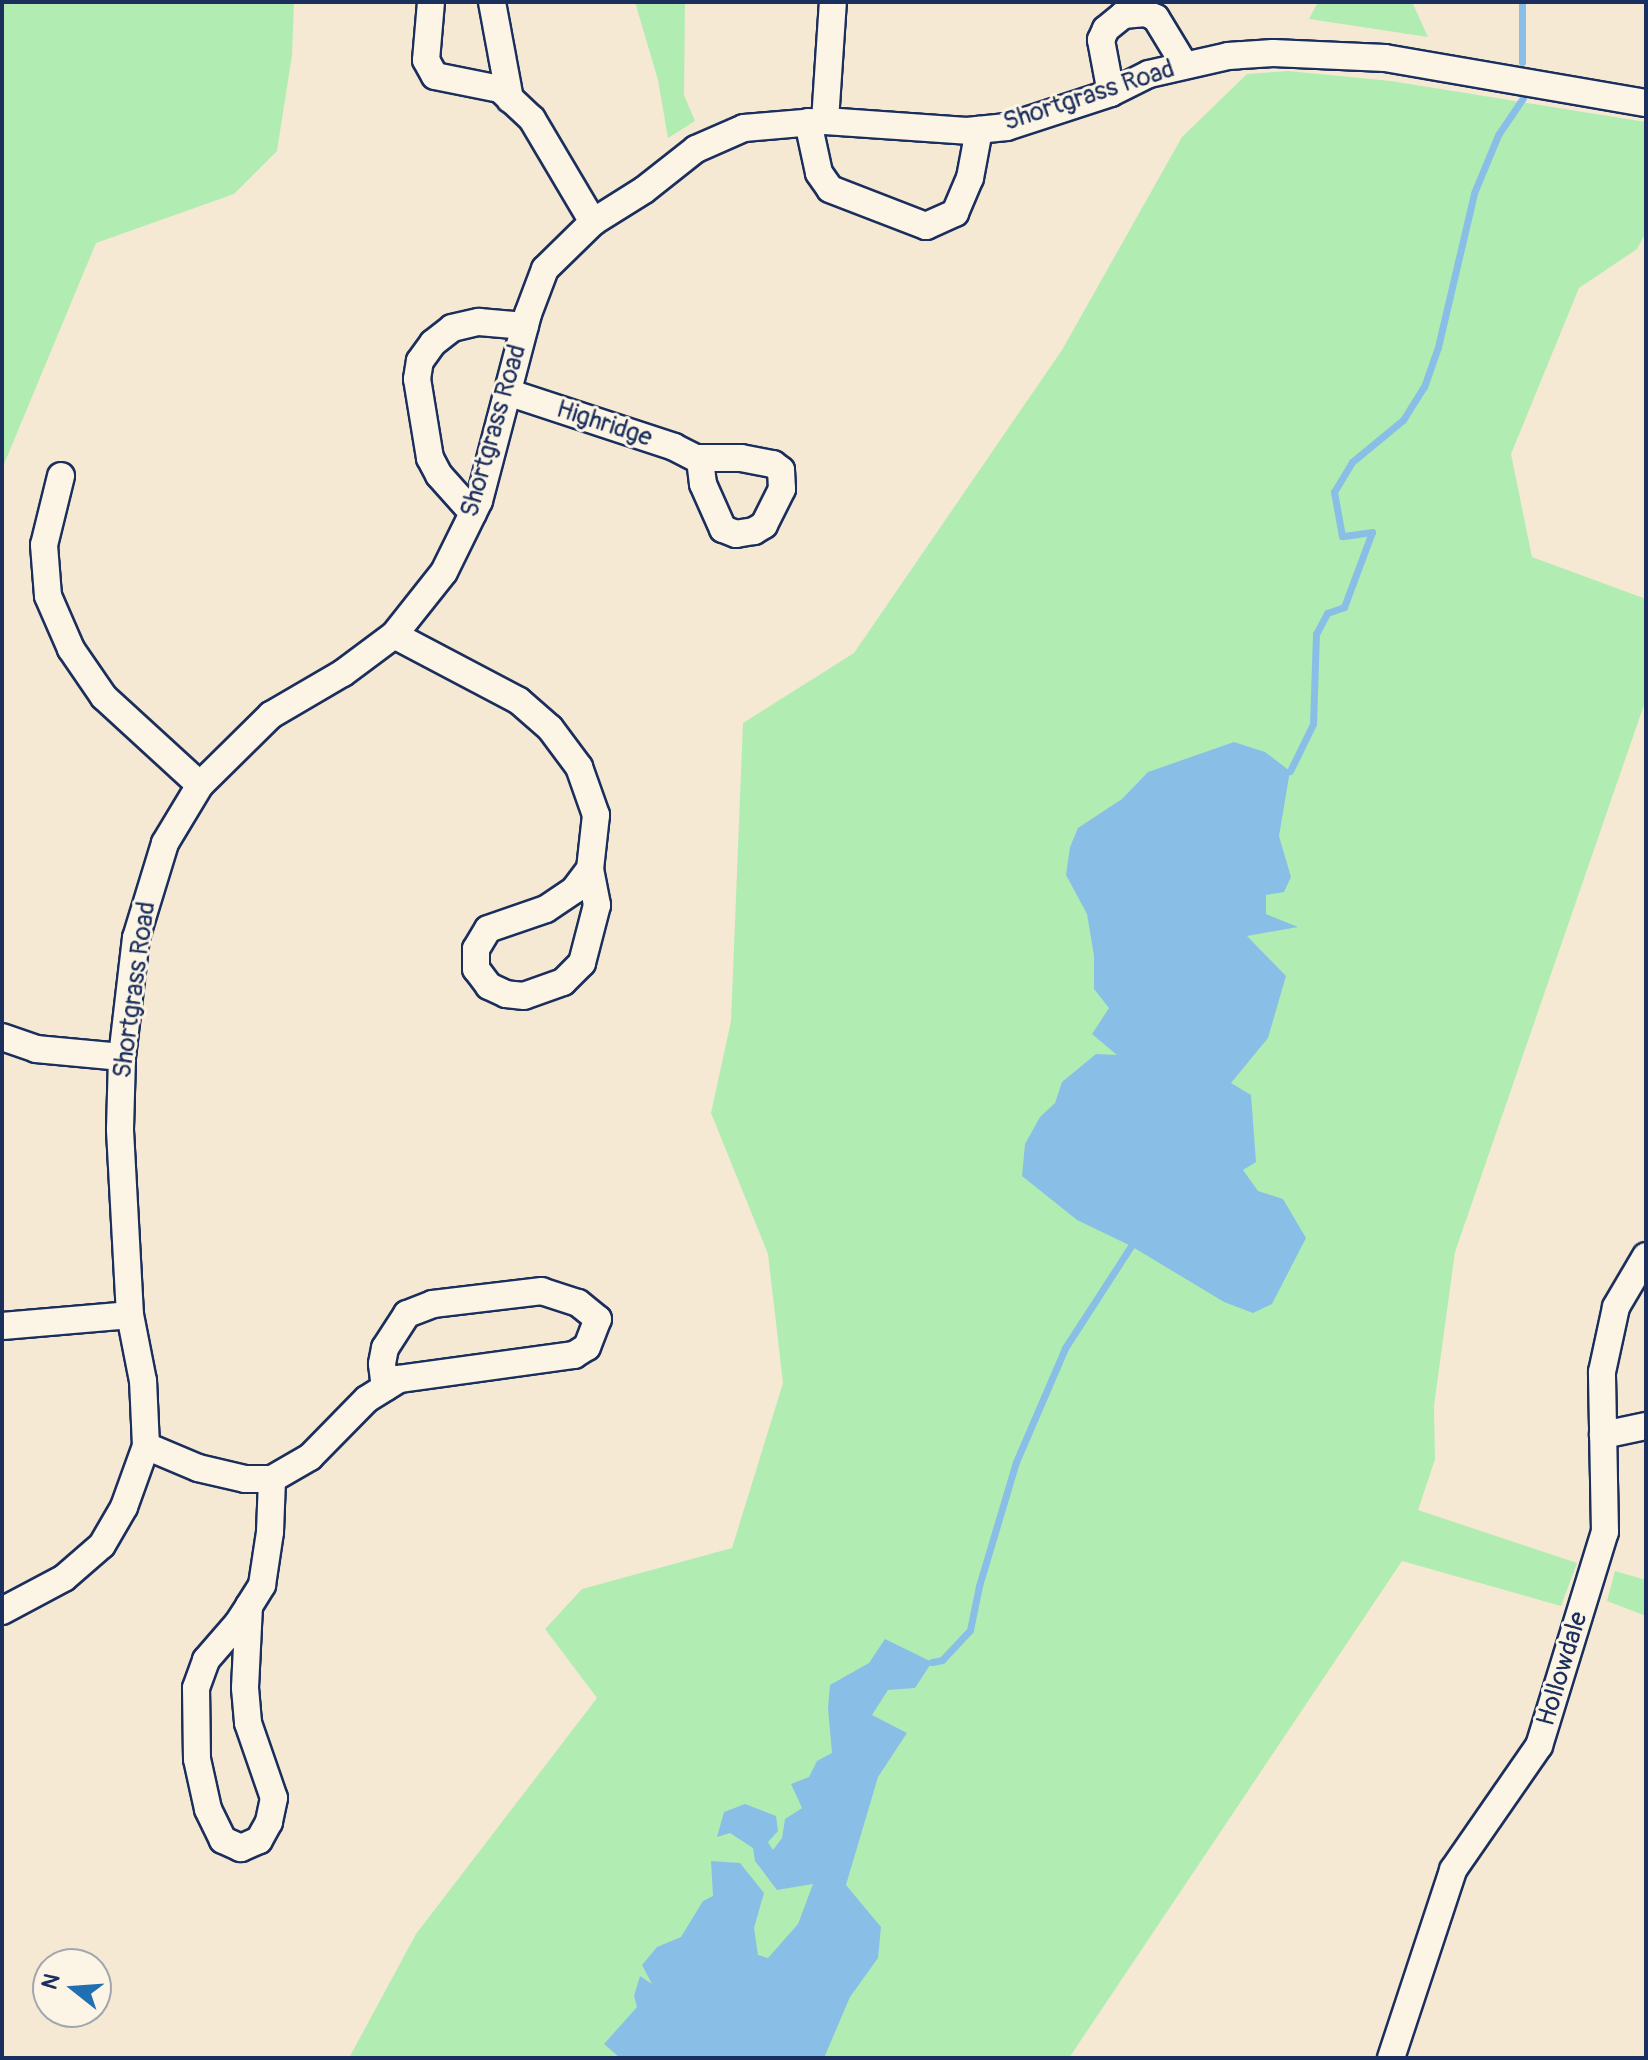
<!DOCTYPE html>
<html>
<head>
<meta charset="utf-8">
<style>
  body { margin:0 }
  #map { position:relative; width:1648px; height:2060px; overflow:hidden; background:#f5e9d3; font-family:Pangolin,sans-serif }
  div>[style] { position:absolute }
  .green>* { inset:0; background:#b1edb2 }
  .water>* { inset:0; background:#89bfe7 }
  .stream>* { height:7px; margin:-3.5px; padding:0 3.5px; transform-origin:3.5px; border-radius:3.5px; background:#89bfe7 }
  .roads { filter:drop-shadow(2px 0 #1b2f5e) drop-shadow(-2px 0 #1b2f5e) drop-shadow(0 2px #1b2f5e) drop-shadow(0 -2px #1b2f5e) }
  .minor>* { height:26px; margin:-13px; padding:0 13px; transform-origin:13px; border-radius:13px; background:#fcf5e5 }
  span { translate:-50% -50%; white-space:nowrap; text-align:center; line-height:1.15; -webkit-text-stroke:6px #fcf5e5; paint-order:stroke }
  .street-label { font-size:26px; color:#1b2f5e }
  .frame { position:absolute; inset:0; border:4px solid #1b2f5e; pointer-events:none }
  .north { position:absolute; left:32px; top:1948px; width:80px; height:80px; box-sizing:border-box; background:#fcf5e5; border:2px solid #a2a6af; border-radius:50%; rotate:287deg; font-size:22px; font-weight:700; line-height:32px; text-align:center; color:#1b2f5e }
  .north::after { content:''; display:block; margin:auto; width:28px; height:36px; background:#1f6fb2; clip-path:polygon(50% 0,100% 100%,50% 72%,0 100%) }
</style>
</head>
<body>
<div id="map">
  <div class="green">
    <div style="clip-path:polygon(2px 2px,294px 2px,292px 55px,277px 151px,234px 194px,96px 243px,2px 469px)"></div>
    <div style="clip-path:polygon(635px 2px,685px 2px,684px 95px,695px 121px,668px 138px,658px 80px)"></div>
    <div style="clip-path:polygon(1318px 2px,1412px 2px,1428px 37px,1309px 19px)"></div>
    <div style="clip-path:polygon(1288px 71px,1391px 81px,1646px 122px,1646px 232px,1637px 249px,1579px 288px,1511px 454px,1532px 557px,1646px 599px,1646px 699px,1455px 1252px,1434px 1406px,1435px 1459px,1418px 1510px,1577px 1563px,1561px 1606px,1402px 1561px,1069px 2058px,349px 2058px,416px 1934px,597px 1698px,545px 1629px,582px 1589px,732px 1548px,783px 1383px,768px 1254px,711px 1113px,731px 1021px,743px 723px,854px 653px,1062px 350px,1182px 137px,1247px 74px)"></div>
    <div style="clip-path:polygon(1615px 1571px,1646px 1580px,1646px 1616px,1607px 1601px)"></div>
  </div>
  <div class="water">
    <div style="clip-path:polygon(1234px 742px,1265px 752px,1290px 771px,1279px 836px,1291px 877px,1284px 892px,1266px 895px,1266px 914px,1298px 927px,1247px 936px,1286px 976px,1268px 1038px,1231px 1083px,1251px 1095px,1256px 1162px,1243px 1170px,1258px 1191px,1283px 1199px,1306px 1238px,1272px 1304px,1253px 1313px,1224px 1302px,1131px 1246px,1077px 1220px,1022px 1176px,1025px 1144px,1040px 1117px,1055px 1103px,1062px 1082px,1096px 1054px,1117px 1055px,1092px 1034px,1109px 1008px,1094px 989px,1094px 956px,1087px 914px,1066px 875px,1070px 847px,1078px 828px,1122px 799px,1148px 772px)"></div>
    <div style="clip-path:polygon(885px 1639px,932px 1662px,915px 1688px,888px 1690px,872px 1715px,907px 1733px,878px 1777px,846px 1885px,881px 1927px,878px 1958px,850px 1997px,824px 2058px,620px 2058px,604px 2044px,637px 2007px,634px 1996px,640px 1976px,652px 1984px,642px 1965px,657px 1947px,681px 1937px,703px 1901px,713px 1896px,711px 1861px,740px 1863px,764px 1893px,754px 1928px,758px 1955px,768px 1958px,798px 1924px,813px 1884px,777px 1890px,755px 1861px,753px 1848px,730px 1833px,717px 1837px,724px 1812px,745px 1804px,776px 1816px,778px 1831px,768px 1842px,773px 1850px,782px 1838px,785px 1819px,802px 1808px,791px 1784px,809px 1777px,817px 1761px,832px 1753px,828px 1708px,830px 1685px,869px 1663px)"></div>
  </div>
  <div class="stream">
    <div style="left:1522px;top:2px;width:60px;rotate:90deg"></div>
    <div style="left:1290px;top:771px;width:52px;rotate:-63.9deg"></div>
    <div style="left:1313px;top:724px;width:90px;rotate:-88.1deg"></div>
    <div style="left:1316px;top:634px;width:24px;rotate:-62deg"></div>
    <div style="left:1327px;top:613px;width:18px;rotate:-19deg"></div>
    <div style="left:1344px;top:607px;width:80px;rotate:-69.5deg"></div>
    <div style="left:1372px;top:532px;width:30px;rotate:172deg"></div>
    <div style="left:1342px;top:536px;width:45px;rotate:-100.3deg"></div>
    <div style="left:1334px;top:492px;width:35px;rotate:-59deg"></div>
    <div style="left:1352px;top:462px;width:66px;rotate:-39.5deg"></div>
    <div style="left:1403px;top:420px;width:39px;rotate:-58deg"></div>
    <div style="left:1424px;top:387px;width:42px;rotate:-70.7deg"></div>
    <div style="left:1438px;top:347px;width:158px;rotate:-76.8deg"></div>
    <div style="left:1474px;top:193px;width:63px;rotate:-67.5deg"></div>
    <div style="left:1498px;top:135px;width:45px;rotate:-56deg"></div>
    <div style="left:932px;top:1662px;width:10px;rotate:-11deg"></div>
    <div style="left:942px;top:1660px;width:41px;rotate:-47deg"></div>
    <div style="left:970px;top:1630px;width:45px;rotate:-78.4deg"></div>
    <div style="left:979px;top:1586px;width:129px;rotate:-73.4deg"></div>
    <div style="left:1016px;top:1462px;width:124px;rotate:-66.7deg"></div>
    <div style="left:1065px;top:1348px;width:121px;rotate:-57.1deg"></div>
  </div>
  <div class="roads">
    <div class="minor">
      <div style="left:431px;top:2px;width:58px;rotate:94.9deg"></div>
      <div style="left:426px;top:60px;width:18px;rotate:61deg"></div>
      <div style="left:435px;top:76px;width:66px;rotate:11.3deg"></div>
      <div style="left:500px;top:89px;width:44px;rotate:43.2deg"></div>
      <div style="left:532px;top:119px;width:120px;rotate:59.4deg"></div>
      <div style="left:492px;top:2px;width:99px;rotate:79.5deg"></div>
      <div style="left:1111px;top:93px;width:54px;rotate:-100.7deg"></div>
      <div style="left:1101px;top:40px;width:12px;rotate:-66deg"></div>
      <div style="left:1106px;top:29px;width:22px;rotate:-39deg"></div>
      <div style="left:1123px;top:15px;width:23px;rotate:-5deg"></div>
      <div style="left:1146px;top:13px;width:11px;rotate:27deg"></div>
      <div style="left:1156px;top:18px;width:54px;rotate:58.7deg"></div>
      <div style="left:825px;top:121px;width:119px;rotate:-86.2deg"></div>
      <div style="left:808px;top:122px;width:52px;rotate:77.8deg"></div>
      <div style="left:819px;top:173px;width:19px;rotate:55deg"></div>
      <div style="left:830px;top:189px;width:103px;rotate:21.1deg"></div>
      <div style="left:926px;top:226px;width:32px;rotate:-24deg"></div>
      <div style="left:955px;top:213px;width:38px;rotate:-67deg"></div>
      <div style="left:970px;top:178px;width:49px;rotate:-79.4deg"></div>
      <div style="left:507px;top:392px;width:176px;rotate:18.2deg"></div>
      <div style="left:674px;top:447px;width:25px;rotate:27deg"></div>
      <div style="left:696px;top:458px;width:45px"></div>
      <div style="left:741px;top:458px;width:33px;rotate:11deg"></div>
      <div style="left:773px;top:464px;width:10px;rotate:37deg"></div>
      <div style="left:781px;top:470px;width:19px;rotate:87deg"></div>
      <div style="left:782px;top:489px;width:40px;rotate:116.6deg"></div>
      <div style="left:764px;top:525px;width:12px;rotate:149deg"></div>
      <div style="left:754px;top:531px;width:18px;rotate:171deg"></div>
      <div style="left:736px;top:534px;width:14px;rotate:-159deg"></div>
      <div style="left:723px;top:529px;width:49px;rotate:-114deg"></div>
      <div style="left:703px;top:484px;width:26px;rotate:-97deg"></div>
      <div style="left:61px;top:476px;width:71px;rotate:103.8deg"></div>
      <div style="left:44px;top:545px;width:51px;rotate:85.5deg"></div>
      <div style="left:48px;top:596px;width:58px;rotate:66.5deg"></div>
      <div style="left:71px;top:649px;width:58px;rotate:55.5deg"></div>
      <div style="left:104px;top:697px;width:130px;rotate:42.5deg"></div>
      <div style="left:473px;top:513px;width:51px;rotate:-131.8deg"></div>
      <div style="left:439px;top:475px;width:19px;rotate:-118deg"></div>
      <div style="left:430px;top:458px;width:80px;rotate:-99.3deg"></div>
      <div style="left:417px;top:379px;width:18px;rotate:-81deg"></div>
      <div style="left:420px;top:361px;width:22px;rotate:-54deg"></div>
      <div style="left:433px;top:343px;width:24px;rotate:-38deg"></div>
      <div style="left:452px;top:328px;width:28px;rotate:-13deg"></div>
      <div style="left:479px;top:322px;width:46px;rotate:5deg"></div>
      <div style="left:394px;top:635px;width:141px;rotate:27.8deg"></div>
      <div style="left:519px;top:701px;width:41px;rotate:41.1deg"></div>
      <div style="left:550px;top:728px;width:49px;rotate:53.4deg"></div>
      <div style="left:579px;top:767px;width:51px;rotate:70.5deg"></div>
      <div style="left:596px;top:815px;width:54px;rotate:96.3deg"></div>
      <div style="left:590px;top:869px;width:37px;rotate:79deg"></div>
      <div style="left:597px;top:905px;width:60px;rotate:104.5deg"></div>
      <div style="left:582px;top:963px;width:27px;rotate:135deg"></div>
      <div style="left:563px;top:982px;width:41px;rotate:160.3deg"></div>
      <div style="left:524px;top:996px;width:18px;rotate:-174deg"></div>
      <div style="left:506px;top:994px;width:19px;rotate:-155deg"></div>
      <div style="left:489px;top:986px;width:21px;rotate:-127deg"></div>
      <div style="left:476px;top:969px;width:20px;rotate:-90deg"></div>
      <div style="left:476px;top:949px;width:23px;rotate:-59deg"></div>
      <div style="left:488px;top:929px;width:61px;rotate:-19deg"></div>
      <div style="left:546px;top:909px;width:34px;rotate:-34deg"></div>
      <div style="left:574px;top:890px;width:26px;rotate:-53deg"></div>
      <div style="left:2px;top:1037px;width:36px;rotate:19deg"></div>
      <div style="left:36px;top:1049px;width:86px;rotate:5.3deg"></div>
      <div style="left:2px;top:1326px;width:128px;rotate:-4.9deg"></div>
      <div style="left:1603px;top:1435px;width:44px;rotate:-11.8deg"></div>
      <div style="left:146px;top:1446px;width:56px;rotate:22.9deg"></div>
      <div style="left:198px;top:1468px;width:48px;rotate:13.2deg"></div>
      <div style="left:245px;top:1479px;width:27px"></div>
      <div style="left:272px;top:1479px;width:44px;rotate:-30.1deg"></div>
      <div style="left:310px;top:1457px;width:81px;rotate:-45.5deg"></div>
      <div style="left:367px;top:1399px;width:38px;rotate:-32deg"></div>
      <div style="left:399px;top:1379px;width:177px;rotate:-7.8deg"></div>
      <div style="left:574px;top:1355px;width:15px;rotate:-32deg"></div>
      <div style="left:587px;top:1347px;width:30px;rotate:-69deg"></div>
      <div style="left:598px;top:1319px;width:26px;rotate:-141deg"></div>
      <div style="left:578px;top:1303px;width:38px;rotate:-162deg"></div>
      <div style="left:542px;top:1291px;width:110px;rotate:173.2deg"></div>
      <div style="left:433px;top:1304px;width:28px;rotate:159deg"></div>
      <div style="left:407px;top:1314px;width:40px;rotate:122.9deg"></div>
      <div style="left:385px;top:1348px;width:16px;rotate:101deg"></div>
      <div style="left:382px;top:1364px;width:24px;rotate:83deg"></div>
      <div style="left:249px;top:1606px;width:82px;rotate:92.8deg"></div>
      <div style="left:245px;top:1688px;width:35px;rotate:85deg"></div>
      <div style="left:248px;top:1723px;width:79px;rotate:70.9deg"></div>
      <div style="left:274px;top:1798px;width:25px;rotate:102deg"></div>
      <div style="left:269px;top:1822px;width:21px;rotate:119deg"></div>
      <div style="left:259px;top:1840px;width:20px;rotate:156deg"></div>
      <div style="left:241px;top:1848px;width:20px;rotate:-156deg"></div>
      <div style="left:223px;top:1840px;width:34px;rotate:-116deg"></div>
      <div style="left:208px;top:1809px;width:51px;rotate:-102.4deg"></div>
      <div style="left:197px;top:1759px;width:71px;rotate:-90.8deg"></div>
      <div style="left:196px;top:1688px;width:30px;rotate:-70deg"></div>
      <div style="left:206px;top:1660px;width:49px;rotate:-49.1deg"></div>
      <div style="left:238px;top:1623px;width:20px;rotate:-57deg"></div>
      <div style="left:249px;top:1606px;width:25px;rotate:-58deg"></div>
      <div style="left:262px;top:1585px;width:54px;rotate:-81.4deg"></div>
      <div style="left:270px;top:1532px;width:53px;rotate:-87.8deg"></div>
      <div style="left:2px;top:1611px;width:70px;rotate:-28deg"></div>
      <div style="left:64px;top:1578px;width:50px;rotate:-41deg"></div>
      <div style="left:102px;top:1545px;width:44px;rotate:-59.9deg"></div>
      <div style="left:124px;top:1507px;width:65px;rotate:-70.2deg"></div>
      <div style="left:146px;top:1446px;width:65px;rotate:-92.6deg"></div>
      <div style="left:143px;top:1381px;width:67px;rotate:-101.1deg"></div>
      <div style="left:130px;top:1315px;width:186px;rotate:-93.1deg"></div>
      <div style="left:120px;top:1129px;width:72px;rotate:-88.4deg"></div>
      <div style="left:122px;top:1057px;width:120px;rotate:-83.3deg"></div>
      <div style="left:136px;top:938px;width:99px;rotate:-73deg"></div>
      <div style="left:165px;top:843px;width:68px;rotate:-58.9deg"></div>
      <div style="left:200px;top:785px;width:100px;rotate:-44.6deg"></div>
      <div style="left:271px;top:715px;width:83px;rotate:-30.3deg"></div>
      <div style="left:343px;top:673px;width:64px;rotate:-36.7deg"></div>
      <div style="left:394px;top:635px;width:80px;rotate:-51.6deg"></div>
      <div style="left:444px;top:572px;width:79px;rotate:-63.8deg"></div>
      <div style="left:479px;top:501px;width:193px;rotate:-75.3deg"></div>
      <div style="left:528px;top:314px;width:48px;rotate:-69.3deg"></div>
      <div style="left:545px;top:269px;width:67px;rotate:-44.4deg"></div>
      <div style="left:593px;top:222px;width:60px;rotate:-32.1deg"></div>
      <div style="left:644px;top:190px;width:66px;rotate:-38.3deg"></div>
      <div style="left:696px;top:149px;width:52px;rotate:-23.6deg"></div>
      <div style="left:744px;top:128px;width:81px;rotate:-4.9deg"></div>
      <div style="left:825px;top:121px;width:142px;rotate:4deg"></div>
      <div style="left:967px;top:131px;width:40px;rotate:-5.7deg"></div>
      <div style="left:1007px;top:127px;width:109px;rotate:-18.1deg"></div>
      <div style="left:1111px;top:93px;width:42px;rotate:-26.6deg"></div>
      <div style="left:1149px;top:74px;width:81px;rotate:-12.8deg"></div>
      <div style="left:1228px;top:56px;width:45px;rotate:-3.8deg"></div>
      <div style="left:1273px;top:53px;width:112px;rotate:2.6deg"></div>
      <div style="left:1385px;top:58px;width:265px;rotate:9.8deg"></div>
      <div style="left:1391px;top:2058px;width:198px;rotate:-71.7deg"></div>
      <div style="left:1453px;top:1870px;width:151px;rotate:-55.3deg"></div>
      <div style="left:1539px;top:1746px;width:224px;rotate:-72.9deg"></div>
      <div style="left:1605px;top:1532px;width:160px;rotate:-91.1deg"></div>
      <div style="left:1602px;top:1372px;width:66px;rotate:-77.8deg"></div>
      <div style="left:1616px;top:1307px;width:59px;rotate:-59.5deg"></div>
    </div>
  </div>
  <div class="street-label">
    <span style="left:1089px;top:96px;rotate:-18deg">Shortgrass Road</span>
    <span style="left:604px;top:424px;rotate:18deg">Highridge</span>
    <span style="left:494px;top:431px;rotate:-74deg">Shortgrass Road</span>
    <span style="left:135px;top:990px;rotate:-82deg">Shortgrass Road</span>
    <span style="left:1563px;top:1669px;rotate:-73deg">Hollowdale</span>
  </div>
  <div class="frame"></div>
  <div class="north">N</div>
</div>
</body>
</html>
